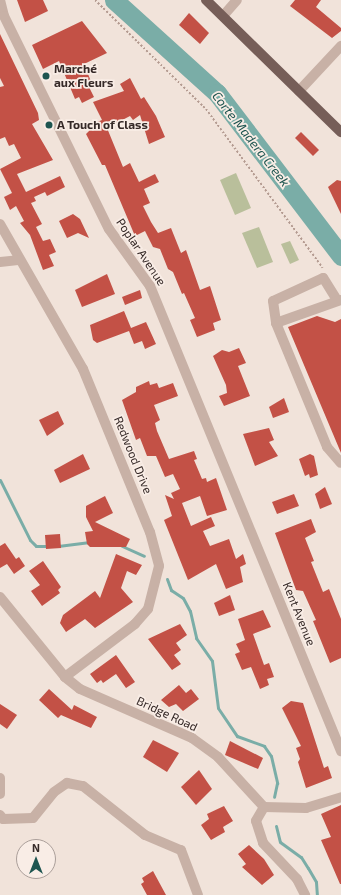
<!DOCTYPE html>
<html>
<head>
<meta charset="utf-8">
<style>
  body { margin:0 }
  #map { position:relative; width:341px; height:895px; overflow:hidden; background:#f1e3da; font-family:"Exo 2",sans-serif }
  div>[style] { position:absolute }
  .green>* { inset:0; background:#b9bf9b }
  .stream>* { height:3px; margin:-1.5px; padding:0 1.5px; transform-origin:1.5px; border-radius:1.5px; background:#7aada7 }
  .river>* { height:19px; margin:-9.5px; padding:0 9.5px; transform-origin:9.5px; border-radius:9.5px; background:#7aada7 }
  .building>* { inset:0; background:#c35146 }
  .path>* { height:2px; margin-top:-1px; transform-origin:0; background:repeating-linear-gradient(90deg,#b49b91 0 2px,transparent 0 4px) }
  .minor>* { height:10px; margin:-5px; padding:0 5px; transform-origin:5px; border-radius:5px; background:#c8b1a6 }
  .major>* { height:10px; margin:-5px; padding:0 5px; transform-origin:5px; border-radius:5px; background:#765e58 }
  .dots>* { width:11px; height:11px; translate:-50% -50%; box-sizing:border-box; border:2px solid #f9ede6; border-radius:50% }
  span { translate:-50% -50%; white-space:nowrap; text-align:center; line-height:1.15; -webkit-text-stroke:3.5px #f9ede6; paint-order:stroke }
  .poi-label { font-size:12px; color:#352927; font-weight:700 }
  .left { translate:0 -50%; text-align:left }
  .street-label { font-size:12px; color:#352927 }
  .water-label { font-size:13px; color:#1e5550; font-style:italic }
  .north { position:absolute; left:16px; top:839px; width:40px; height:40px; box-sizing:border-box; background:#f9ede6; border:1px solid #ab9f9a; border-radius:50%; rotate:0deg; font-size:11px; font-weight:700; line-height:16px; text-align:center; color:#352927 }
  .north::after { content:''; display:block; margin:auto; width:14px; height:18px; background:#1e5550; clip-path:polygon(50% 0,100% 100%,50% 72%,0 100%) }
</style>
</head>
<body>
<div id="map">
  <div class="green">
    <div style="clip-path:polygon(236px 173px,251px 208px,235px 215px,220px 180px)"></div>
    <div style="clip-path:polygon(259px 227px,273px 262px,257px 268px,242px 233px)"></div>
    <div style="clip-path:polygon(290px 241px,299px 260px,290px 264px,281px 244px)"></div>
  </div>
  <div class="stream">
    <div style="left:0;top:480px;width:67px;rotate:63.4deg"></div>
    <div style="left:30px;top:540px;width:8px;rotate:45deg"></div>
    <div style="left:36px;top:546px;width:12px"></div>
    <div style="left:58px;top:546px;width:32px;rotate:-7deg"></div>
    <div style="left:122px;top:546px;width:24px;rotate:24deg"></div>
    <div style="left:167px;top:579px;width:12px;rotate:70deg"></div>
    <div style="left:171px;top:590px;width:14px;rotate:34deg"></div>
    <div style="left:183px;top:598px;width:15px;rotate:62deg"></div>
    <div style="left:190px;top:611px;width:28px;rotate:77deg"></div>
    <div style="left:196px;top:638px;width:28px;rotate:55deg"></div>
    <div style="left:212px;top:661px;width:47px;rotate:82.7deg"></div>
    <div style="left:218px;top:708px;width:34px;rotate:56deg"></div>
    <div style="left:237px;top:736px;width:29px;rotate:20deg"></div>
    <div style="left:264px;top:746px;width:12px;rotate:55deg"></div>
    <div style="left:271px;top:756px;width:28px;rotate:77deg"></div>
    <div style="left:277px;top:783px;width:14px;rotate:102deg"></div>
    <div style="left:276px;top:826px;width:16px;rotate:76deg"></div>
    <div style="left:280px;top:842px;width:26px;rotate:36deg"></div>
    <div style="left:301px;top:857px;width:13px;rotate:58deg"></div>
    <div style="left:308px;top:868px;width:16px;rotate:60deg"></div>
    <div style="left:316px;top:882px;width:13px;rotate:86deg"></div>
  </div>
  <div class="river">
    <div style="left:114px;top:0;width:139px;rotate:42.1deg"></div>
    <div style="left:217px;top:93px;width:205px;rotate:52.7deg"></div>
  </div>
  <div class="building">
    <div style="clip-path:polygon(17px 0,43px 0,48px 11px,25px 22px)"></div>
    <div style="clip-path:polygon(295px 0,321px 0,316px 7px,341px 28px,341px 31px,332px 38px,290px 6px)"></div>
    <div style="clip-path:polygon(189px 13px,209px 33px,200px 44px,179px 25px)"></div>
    <div style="clip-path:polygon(82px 21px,107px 53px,84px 64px,92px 84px,88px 85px,94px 97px,82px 103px,79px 97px,75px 99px,59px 61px,43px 69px,32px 45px)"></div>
    <div style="clip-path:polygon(0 34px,38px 113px,39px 120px,32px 124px,53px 160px,17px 174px,26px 192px,60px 176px,65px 187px,47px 196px,45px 192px,34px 197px,36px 201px,31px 203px,42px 224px,36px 227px,43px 241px,50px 239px,56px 252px,49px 255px,54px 266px,43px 270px,30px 235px,20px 223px,24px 221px,16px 206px,10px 210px,4px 197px,12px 193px,0 169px,21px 158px,14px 144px,9px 146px,5px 137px,0 139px,0 87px,4px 86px,0 78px)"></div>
    <div style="clip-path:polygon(130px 78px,141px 99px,144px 97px,156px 116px,165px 137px,149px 144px,140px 115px,133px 120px,130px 116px,107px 128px,123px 167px,130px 163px,139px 182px,155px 174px,159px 182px,144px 189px,150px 203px,143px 206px,151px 222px,158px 233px,171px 228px,181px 253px,186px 250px,200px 290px,210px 286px,221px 320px,213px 323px,215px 330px,197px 337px,190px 320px,195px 318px,184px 293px,182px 294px,173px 272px,168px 269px,160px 249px,153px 247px,145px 231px,135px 236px,105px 165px,102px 165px,86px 134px,93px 127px,92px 124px,102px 120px,93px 102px,124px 91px,120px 84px)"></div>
    <div style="clip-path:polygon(301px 132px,319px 150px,313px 156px,295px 138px)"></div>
    <div style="clip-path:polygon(337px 180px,341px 181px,341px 214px,328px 187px)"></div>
    <div style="clip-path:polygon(73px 214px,80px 219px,89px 238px,78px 233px,67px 238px,59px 221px)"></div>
    <div style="clip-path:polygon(107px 274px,115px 294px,82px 307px,75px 290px)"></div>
    <div style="clip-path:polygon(140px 290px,142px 298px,125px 305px,122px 297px)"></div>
    <div style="clip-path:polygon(124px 311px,131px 328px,146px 322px,156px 344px,145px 349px,142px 341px,134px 344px,129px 331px,97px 343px,93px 340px,90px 325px)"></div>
    <div style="clip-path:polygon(317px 316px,335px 322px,341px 319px,341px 453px,288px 327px)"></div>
    <div style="clip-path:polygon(239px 348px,246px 363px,238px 366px,250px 396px,224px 406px,219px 396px,227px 393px,226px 385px,213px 356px,222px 350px,229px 352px)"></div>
    <div style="clip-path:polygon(149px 381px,150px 385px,157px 383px,159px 388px,173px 383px,178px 396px,154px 405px,160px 420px,155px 423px,157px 431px,169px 459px,194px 451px,197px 459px,194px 460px,202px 479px,206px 478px,207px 482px,216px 478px,227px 510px,207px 516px,200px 496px,182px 503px,191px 526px,211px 517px,215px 526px,203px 531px,210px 546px,229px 539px,236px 559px,243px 554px,246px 564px,240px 567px,243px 582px,226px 589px,216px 564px,188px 580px,164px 520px,172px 516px,165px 495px,174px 499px,171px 493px,180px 489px,173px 474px,165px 477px,156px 456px,147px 456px,140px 438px,136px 440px,122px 400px,136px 392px,136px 387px)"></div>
    <div style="clip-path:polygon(284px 398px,289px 412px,273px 418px,269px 407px)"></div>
    <div style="clip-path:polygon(58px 411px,64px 424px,47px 436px,39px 420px)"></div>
    <div style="clip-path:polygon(269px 428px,274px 440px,269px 442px,278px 456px,255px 466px,243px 434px)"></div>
    <div style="clip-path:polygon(83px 454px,90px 469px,60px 483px,54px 470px)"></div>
    <div style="clip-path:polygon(310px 454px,314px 456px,318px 475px,310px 478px,309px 474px,305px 476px,299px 459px)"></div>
    <div style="clip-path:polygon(325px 487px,332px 504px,320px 509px,315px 494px)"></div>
    <div style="clip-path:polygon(294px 494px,299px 506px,277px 514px,272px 502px)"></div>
    <div style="clip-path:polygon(105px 496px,113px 513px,95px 522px,130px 539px,126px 547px,90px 547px,87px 544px,85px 532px,93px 531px,86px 517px,86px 506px)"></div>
    <div style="clip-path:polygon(311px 519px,316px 532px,305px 538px,314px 561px,311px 562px,323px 592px,329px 589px,341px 619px,341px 658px,330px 663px,313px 621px,316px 620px,303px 591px,296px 590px,275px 533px)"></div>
    <div style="clip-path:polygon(60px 534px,61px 548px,46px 549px,45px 535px)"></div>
    <div style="clip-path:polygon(5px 543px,16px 559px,19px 557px,25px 566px,14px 574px,7px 564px,0 568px,0 546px)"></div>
    <div style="clip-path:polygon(116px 554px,142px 565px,136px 575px,127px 571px,121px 588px,133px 602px,95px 628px,85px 619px,66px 632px,60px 623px,63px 615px,95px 591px,100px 598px)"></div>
    <div style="clip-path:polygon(43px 561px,61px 587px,58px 590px,60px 593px,42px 606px,31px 591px,40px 585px,29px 571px)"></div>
    <div style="clip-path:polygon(230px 595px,235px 610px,219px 616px,214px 603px)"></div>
    <div style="clip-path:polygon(263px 610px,271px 627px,253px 634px,264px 665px,269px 663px,274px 677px,267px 679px,269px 685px,260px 689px,251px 667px,242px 670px,235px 654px,240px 652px,236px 644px,245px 640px,238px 619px)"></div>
    <div style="clip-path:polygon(180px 624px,187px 635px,176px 643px,181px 650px,174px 655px,181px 664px,172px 670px,148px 639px)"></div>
    <div style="clip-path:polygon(116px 655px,135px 682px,126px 688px,116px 674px,103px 683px,101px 680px,97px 683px,90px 674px)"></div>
    <div style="clip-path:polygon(179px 685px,186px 693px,191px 689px,199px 699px,183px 711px,176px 704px,169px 707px,161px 700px)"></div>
    <div style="clip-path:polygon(49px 689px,72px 710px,74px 705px,97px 717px,91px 728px,61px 715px,58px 718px,39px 700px)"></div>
    <div style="clip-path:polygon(291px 701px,303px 703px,324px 768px,328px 766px,332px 778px,306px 788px,298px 762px,300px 759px,296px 748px,301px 746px,282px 708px)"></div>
    <div style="clip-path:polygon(0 704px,17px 715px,7px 729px,0 724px)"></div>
    <div style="clip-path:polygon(153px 740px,179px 753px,167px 772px,143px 757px)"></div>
    <div style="clip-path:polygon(230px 741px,263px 758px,258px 769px,225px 755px)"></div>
    <div style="clip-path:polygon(199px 770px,212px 789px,196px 805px,181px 787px)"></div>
    <div style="clip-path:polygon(341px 805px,341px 884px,340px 884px,321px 840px,331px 837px,321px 814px)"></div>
    <div style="clip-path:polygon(224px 806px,233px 821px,223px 827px,225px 832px,211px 840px,201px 825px,209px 819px,207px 814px)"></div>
    <div style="clip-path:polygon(249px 845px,264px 859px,274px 875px,262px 885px,242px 867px,246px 864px,238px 854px)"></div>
    <div style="clip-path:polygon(153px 871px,166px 895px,147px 895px,141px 884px,144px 882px,142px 878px)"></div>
  </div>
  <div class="path">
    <div style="left:95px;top:0;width:156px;rotate:44.5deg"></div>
    <div style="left:206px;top:109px;width:197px;rotate:53.7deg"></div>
  </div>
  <div class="minor">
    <div style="left:0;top:0;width:16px;rotate:76deg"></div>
    <div style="left:4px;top:16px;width:237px;rotate:63.8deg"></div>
    <div style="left:109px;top:229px;width:70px;rotate:54.3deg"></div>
    <div style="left:150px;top:286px;width:503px;rotate:67.67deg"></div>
    <div style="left:223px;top:16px;width:21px;rotate:-49deg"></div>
    <div style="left:299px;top:91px;width:62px;rotate:-47deg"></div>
    <div style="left:0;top:224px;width:167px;rotate:60.2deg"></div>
    <div style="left:83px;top:369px;width:176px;rotate:67.7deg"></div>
    <div style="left:150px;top:532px;width:35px;rotate:75deg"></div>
    <div style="left:159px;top:566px;width:44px;rotate:104.3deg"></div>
    <div style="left:148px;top:609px;width:20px;rotate:131deg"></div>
    <div style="left:135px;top:624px;width:88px;rotate:142.9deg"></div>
    <div style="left:0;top:262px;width:18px;rotate:-6deg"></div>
    <div style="left:337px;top:300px;width:26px;rotate:-122deg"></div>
    <div style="left:323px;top:278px;width:55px;rotate:155.3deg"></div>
    <div style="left:273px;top:301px;width:22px;rotate:82deg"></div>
    <div style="left:276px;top:323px;width:134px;rotate:67.6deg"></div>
    <div style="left:327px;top:447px;width:21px;rotate:49deg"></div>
    <div style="left:276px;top:323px;width:69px;rotate:-19.5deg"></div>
    <div style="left:0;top:597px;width:103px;rotate:50.9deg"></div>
    <div style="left:65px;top:677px;width:19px;rotate:39deg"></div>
    <div style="left:80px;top:689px;width:122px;rotate:23.6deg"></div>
    <div style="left:192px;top:738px;width:32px;rotate:36deg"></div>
    <div style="left:218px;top:757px;width:68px;rotate:47.4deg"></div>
    <div style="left:264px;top:807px;width:42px;rotate:1.4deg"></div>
    <div style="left:306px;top:808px;width:37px;rotate:-17deg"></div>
    <div style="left:0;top:778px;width:16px;rotate:90deg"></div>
    <div style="left:264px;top:807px;width:16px;rotate:120deg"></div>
    <div style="left:256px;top:821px;width:23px;rotate:72deg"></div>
    <div style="left:263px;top:843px;width:50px;rotate:46.6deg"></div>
    <div style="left:297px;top:879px;width:18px;rotate:63deg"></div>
    <div style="left:0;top:815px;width:5px;rotate:53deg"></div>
    <div style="left:3px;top:819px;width:30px;rotate:-2deg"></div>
    <div style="left:33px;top:818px;width:33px;rotate:-51deg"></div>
    <div style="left:54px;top:792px;width:16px;rotate:-35deg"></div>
    <div style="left:67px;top:783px;width:16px;rotate:11deg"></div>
    <div style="left:83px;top:786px;width:79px;rotate:38.3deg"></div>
    <div style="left:145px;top:835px;width:39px;rotate:23deg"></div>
    <div style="left:181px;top:850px;width:48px;rotate:69.3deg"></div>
  </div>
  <div class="major">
    <div style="left:206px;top:0;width:189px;rotate:44.4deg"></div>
  </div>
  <div class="dots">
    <div style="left:46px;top:76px;background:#1e5550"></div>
    <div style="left:49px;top:125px;background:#1e5550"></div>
  </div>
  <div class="poi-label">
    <span class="left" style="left:54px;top:76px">Marché<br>aux Fleurs</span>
    <span class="left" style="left:57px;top:125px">A Touch of Class</span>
  </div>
  <div class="street-label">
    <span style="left:141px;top:252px;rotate:56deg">Poplar Avenue</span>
    <span style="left:133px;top:455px;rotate:68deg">Redwood Drive</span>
    <span style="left:299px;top:614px;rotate:68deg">Kent Avenue</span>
    <span style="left:167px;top:714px;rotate:25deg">Bridge Road</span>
  </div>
  <div class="water-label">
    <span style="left:251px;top:139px;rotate:52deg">Corte Madera Creek</span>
  </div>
  <div class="north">N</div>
</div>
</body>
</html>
